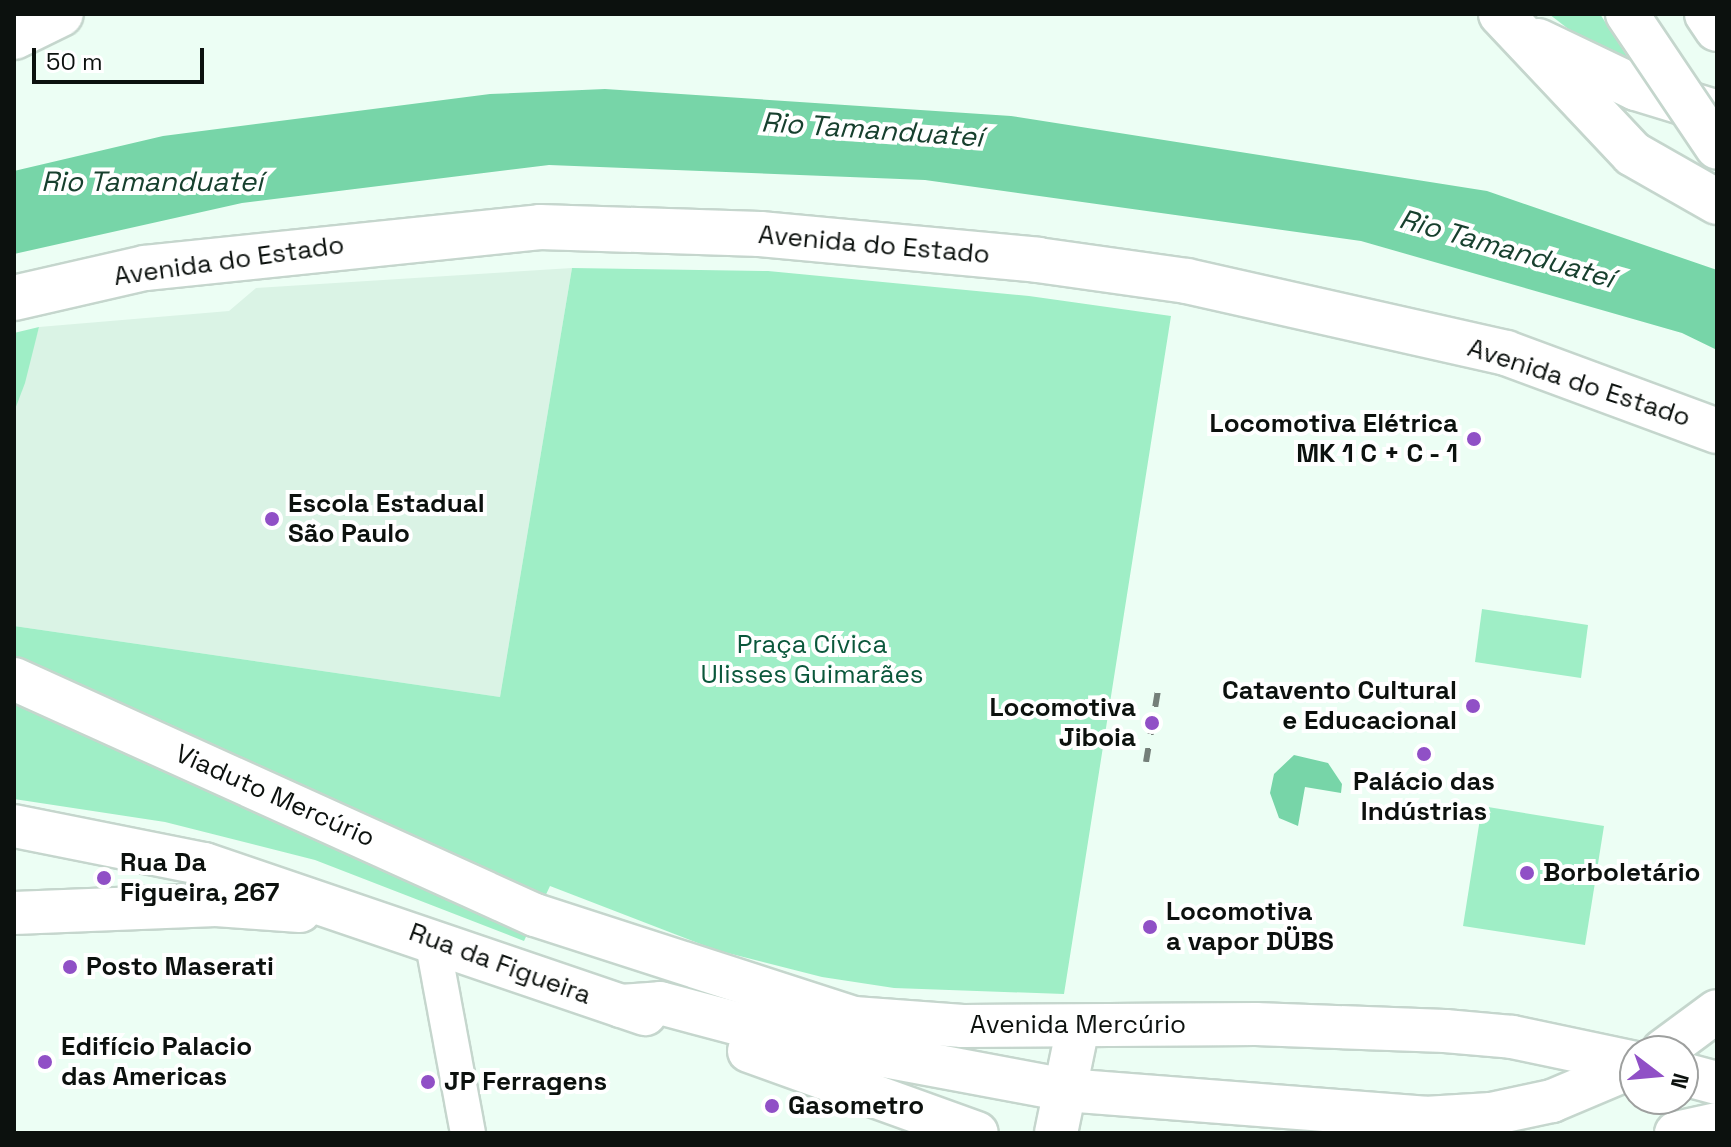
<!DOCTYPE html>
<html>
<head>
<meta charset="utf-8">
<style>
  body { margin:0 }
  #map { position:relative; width:1731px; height:1147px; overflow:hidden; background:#ecfef4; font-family:"Space Grotesk",sans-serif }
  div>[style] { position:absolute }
  .built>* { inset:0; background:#daf3e5 }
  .green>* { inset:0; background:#9feec6 }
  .water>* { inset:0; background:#77d5a8 }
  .roads { filter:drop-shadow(2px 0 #c5d6cd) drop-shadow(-2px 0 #c5d6cd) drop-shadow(0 2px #c5d6cd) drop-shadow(0 -2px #c5d6cd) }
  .minor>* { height:34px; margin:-17px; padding:0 17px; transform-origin:17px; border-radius:17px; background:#fff }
  .major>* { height:42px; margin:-21px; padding:0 21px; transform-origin:21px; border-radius:21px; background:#fff }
  .highway>* { height:44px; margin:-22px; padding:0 22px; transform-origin:22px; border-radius:22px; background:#fff }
  .rail>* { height:6px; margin-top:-3px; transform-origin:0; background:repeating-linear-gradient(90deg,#747f79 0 14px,transparent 0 28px) }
  .bridges { filter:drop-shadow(2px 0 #c5d6cd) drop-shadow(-2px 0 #c5d6cd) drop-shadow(0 2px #c5d6cd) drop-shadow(0 -2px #c5d6cd) }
  .major-bridge>* { height:42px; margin:-21px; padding:0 21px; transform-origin:21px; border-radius:21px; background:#fff }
  .dots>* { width:22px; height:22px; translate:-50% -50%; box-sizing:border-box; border:4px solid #fff; border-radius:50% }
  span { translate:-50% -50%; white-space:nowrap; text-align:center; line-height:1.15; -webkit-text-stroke:8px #fff; paint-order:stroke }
  .street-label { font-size:26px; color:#0c110e }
  .poi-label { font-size:26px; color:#0c110e; font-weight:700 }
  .right { translate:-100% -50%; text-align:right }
  .left { translate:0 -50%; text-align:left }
  .park-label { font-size:26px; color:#0a573b }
  .water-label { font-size:28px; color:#17402e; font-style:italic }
  .frame { position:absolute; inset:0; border:16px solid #0c110e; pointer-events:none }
  .north { position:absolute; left:1619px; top:1035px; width:80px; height:80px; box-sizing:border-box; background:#fff; border:2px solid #9ea09f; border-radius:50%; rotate:106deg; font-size:22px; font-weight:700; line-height:32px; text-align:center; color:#0c110e }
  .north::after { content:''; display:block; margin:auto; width:28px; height:36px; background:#9050c6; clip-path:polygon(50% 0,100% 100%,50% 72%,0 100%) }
  .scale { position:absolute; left:32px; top:48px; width:172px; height:36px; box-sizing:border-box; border:4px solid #0c110e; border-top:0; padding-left:10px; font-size:24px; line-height:28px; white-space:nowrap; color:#0c110e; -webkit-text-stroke:6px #fff; paint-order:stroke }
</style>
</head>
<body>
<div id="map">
  <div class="built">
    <div style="clip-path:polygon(572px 268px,500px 697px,14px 626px,14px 412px,39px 327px,229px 311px,256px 288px)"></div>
  </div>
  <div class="green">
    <div style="clip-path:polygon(1549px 14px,1600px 14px,1638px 73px,1589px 45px)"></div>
    <div style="clip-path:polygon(572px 268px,768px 271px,1029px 296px,1171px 316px,1064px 994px,894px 988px,822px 977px,716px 950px,550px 886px,524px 941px,315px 860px,165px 822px,14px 799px,14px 626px,500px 697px)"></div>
    <div style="clip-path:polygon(39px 327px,25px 383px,14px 412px,14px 333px)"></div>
    <div style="clip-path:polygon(1482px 609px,1588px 625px,1581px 678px,1475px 662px)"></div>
    <div style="clip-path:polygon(1482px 806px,1604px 826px,1585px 945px,1463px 926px)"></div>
  </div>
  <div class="water">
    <div style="clip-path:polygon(605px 89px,1011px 116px,1487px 191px,1717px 270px,1717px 350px,1682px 333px,1361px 241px,925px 180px,549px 165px,242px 203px,14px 254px,14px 171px,163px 136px,490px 94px)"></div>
    <div style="clip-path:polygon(1294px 755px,1328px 763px,1342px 784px,1341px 793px,1305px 787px,1298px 826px,1279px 818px,1270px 793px,1274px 774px)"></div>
  </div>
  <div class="roads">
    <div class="minor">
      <div style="left:432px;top:939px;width:197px;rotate:79.5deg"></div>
    </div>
    <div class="major">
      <div style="left:14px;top:679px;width:572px;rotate:24.37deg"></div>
      <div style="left:535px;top:915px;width:335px;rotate:17.9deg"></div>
      <div style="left:854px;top:1018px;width:109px;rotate:4.2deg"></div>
      <div style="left:963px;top:1026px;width:293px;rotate:-0.4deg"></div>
      <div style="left:1256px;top:1024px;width:189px;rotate:2.1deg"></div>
      <div style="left:1445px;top:1031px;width:67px;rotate:5.1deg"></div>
      <div style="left:1512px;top:1037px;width:126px;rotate:11.9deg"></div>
      <div style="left:14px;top:826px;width:194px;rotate:11.3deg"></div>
      <div style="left:204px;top:864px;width:466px;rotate:18.8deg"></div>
      <div style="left:14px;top:913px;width:202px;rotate:-2.3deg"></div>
      <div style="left:216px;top:905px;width:84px;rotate:4.1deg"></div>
      <div style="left:621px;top:1006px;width:39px;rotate:-4deg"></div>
      <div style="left:660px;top:1003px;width:144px;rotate:14.9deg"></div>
      <div style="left:799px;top:1040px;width:271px;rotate:10.6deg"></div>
      <div style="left:1065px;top:1090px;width:361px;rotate:4.4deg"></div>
      <div style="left:1425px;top:1118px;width:66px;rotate:-3.5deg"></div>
      <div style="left:1491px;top:1114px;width:62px;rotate:-12deg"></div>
      <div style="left:1552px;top:1101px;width:90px;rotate:-22.9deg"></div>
      <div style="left:749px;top:1051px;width:242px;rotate:19.8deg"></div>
      <div style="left:1663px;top:1051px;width:67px;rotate:-36.5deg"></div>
      <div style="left:1683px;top:1074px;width:35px;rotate:15deg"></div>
      <div style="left:1056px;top:1133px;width:108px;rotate:-78.3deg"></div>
      <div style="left:1676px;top:1133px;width:42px;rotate:-12.4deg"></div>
    </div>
    <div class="highway">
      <div style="left:1501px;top:14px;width:192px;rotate:46.7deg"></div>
      <div style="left:1633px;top:154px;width:97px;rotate:29.7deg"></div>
      <div style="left:1707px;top:14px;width:18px;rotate:56deg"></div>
      <div style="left:14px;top:37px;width:52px;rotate:-26.1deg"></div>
      <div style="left:1538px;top:41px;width:109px;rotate:25.6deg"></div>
      <div style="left:1636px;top:88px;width:78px;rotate:17deg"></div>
      <div style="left:14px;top:298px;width:134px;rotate:-12.9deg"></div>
      <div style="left:145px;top:268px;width:397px;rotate:-5.9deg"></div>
      <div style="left:540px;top:227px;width:220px;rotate:1.8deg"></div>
      <div style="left:760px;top:234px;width:279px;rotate:5.3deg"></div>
      <div style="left:1038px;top:260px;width:150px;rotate:8deg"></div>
      <div style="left:1187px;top:281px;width:327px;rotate:12.7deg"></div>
      <div style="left:1506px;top:353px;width:225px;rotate:20.3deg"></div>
    </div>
  </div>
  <div class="rail">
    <div style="left:1146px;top:762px;width:79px;rotate:-80.5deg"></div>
  </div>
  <div class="bridges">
    <div class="major-bridge">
      <div style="left:1627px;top:14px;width:161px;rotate:56.1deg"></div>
    </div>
  </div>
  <div class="dots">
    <div style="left:1474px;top:439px;background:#9050c6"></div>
    <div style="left:272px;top:519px;background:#9050c6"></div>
    <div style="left:1473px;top:706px;background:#9050c6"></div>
    <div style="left:1152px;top:723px;background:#9050c6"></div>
    <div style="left:1424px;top:754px;background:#9050c6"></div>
    <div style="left:1527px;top:873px;background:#9050c6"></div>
    <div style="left:104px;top:878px;background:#9050c6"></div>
    <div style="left:1150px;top:927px;background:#9050c6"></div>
    <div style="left:70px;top:967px;background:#9050c6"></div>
    <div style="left:45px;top:1062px;background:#9050c6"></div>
    <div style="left:428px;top:1082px;background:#9050c6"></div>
    <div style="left:772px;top:1106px;background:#9050c6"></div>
  </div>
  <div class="street-label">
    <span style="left:874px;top:245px;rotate:5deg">Avenida do Estado</span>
    <span style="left:229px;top:261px;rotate:-8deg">Avenida do Estado</span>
    <span style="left:1579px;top:383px;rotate:18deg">Avenida do Estado</span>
    <span style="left:275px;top:796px;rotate:24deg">Viaduto Mercúrio</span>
    <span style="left:500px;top:964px;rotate:20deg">Rua da Figueira</span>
    <span style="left:1078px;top:1025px">Avenida Mercúrio</span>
  </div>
  <div class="poi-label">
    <span class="right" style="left:1458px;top:439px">Locomotiva Elétrica<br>MK 1 C + C - 1</span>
    <span class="left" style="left:288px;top:519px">Escola Estadual<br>São Paulo</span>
    <span class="right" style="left:1457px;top:706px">Catavento Cultural<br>e Educacional</span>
    <span class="right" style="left:1136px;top:723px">Locomotiva<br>Jiboia</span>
    <span style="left:1424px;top:797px">Palácio das<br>Indústrias</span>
    <span class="left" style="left:120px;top:878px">Rua Da<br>Figueira, 267</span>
    <span class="left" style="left:1543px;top:873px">Borboletário</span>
    <span class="left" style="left:1166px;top:927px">Locomotiva<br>a vapor DÜBS</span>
    <span class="left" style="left:86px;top:967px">Posto Maserati</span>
    <span class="left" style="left:61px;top:1062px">Edifício Palacio<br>das Americas</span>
    <span class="left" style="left:444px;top:1082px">JP Ferragens</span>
    <span class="left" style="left:788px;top:1106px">Gasometro</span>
  </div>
  <div class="park-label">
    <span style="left:812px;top:660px">Praça Cívica<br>Ulisses Guimarães</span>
  </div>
  <div class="water-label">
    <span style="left:872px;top:129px;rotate:4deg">Rio Tamanduateí</span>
    <span style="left:152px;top:181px">Rio Tamanduateí</span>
    <span style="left:1507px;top:248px;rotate:16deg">Rio Tamanduateí</span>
  </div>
  <div class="frame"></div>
  <div class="north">N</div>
  <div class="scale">50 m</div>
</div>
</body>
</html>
